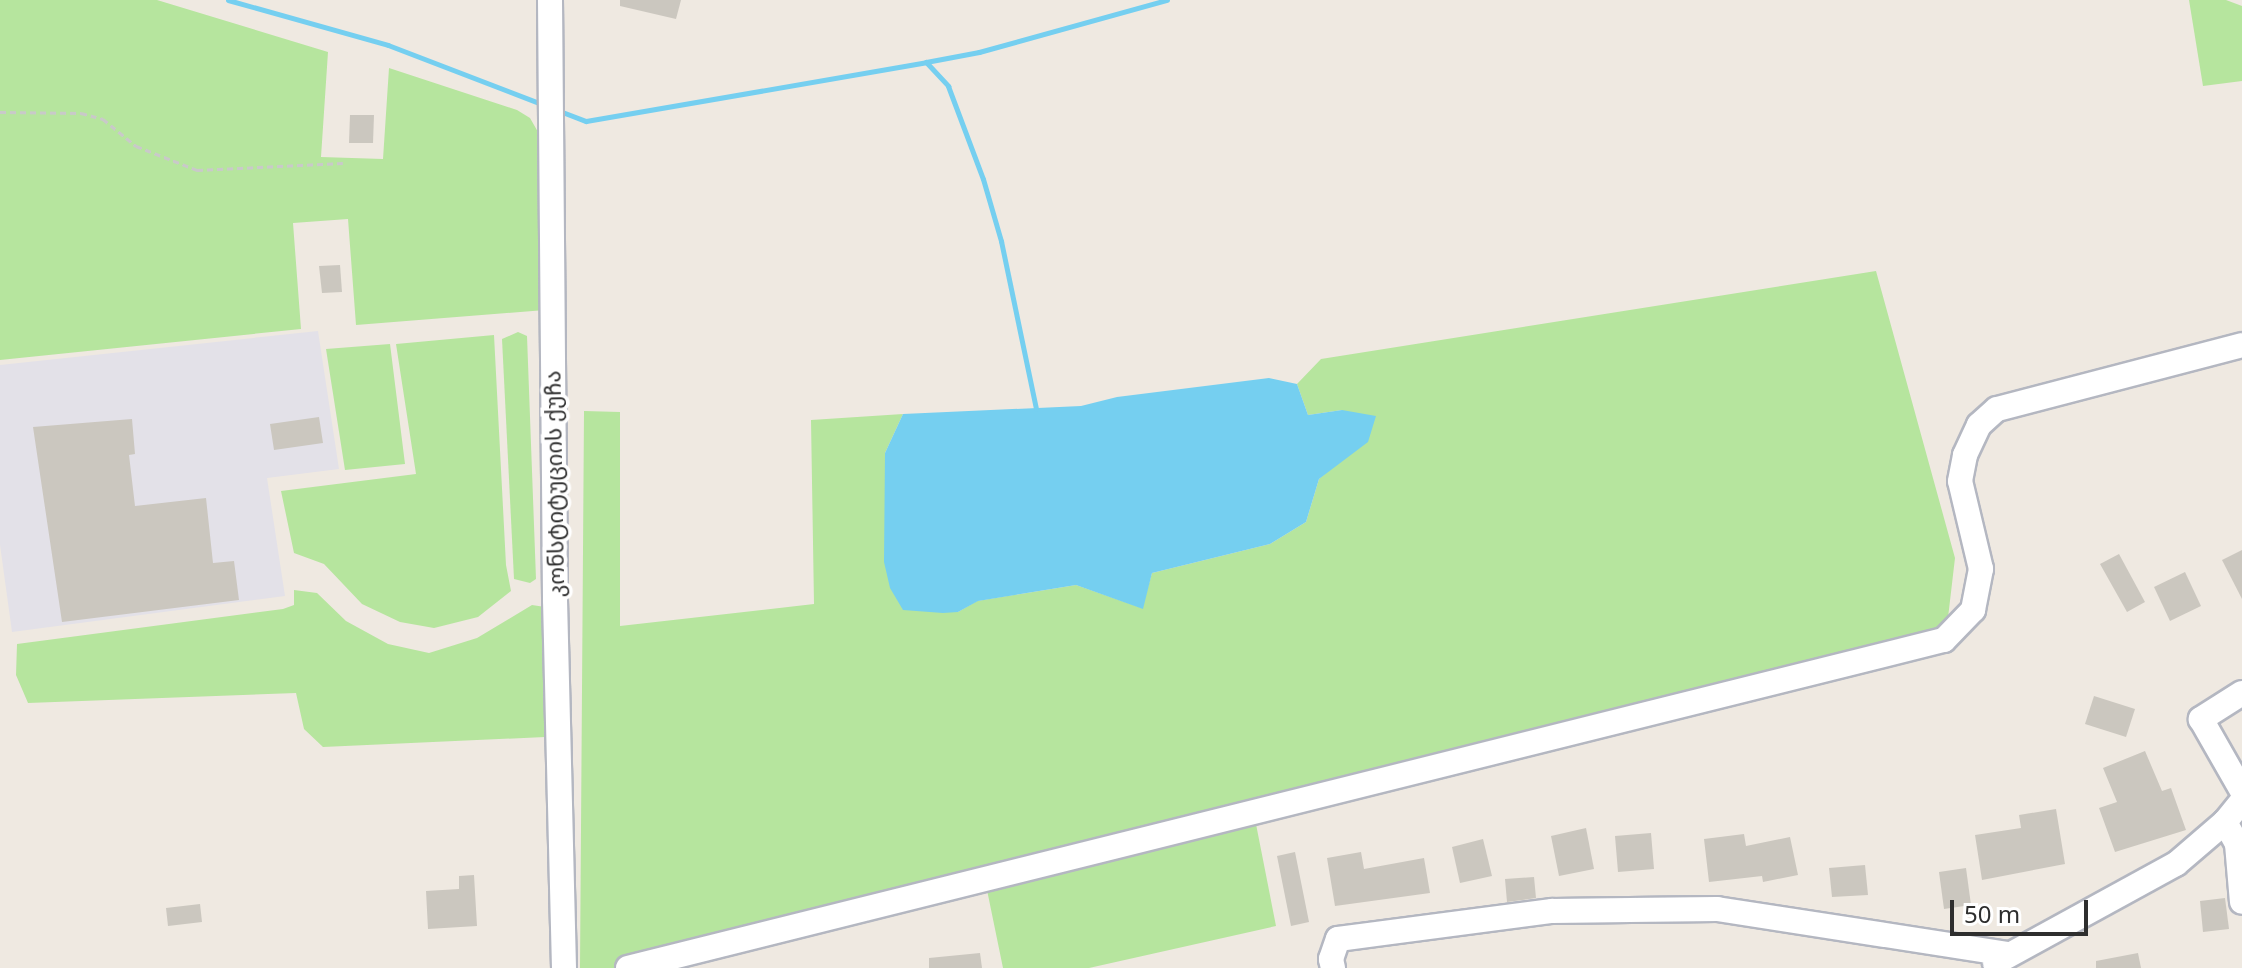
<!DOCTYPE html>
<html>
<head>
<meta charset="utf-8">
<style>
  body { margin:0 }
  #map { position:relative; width:2242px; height:968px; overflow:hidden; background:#efe9e1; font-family:"Noto Sans","Noto Sans Georgian",sans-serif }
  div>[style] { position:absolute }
  .industrial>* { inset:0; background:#e3e1e8 }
  .green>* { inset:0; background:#b6e59e }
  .water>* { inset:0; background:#75cff0 }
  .stream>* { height:5px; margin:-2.5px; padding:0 2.5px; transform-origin:2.5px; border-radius:2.5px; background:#75cff0 }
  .building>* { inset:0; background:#cbc7bf }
  .path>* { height:3px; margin-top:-1.5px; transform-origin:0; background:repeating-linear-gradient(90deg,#c9c9c9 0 6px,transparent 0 10px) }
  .roads { filter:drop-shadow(2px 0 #b4b7c1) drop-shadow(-2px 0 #b4b7c1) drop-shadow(0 2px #b4b7c1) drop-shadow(0 -2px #b4b7c1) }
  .minor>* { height:24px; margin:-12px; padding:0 12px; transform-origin:12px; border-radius:12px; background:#fff }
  span { translate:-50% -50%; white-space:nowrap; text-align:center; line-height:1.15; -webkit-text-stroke:7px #fff; paint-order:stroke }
  .street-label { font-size:22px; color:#2e2e2e }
  .scale { position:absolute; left:1950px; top:900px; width:138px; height:36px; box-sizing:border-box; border:4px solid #2e2e2e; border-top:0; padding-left:10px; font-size:24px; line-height:28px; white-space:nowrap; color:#2e2e2e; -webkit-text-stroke:6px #fff; paint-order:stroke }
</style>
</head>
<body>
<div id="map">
  <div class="industrial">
    <div style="clip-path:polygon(318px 331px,339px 469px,267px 478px,285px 596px,12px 632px,0 545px,0 365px)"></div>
  </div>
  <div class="green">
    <div style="clip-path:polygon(0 0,157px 0,328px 52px,321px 157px,383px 159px,389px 68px,517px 110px,530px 118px,538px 132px,545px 310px,356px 325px,348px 219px,293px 223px,301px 329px,0 360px)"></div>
    <div style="clip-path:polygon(2189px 0,2226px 0,2242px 6px,2242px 81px,2203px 86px)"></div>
    <div style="clip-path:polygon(1876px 271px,1955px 558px,1944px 652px,1255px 819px,1276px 926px,1089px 968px,1003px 968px,987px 890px,667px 968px,580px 968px,584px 411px,620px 412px,620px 626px,814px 604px,811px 420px,903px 414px,885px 453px,903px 609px,958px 612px,977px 601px,1076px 585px,1142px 608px,1152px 573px,1270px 544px,1306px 522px,1319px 479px,1340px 461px,1342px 410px,1308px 415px,1297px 384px,1321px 359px)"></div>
    <div style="clip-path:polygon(518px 332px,527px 336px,536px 579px,530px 583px,514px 579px,502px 339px)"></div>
    <div style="clip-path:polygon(494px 335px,506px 565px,511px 591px,478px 617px,434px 628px,400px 622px,362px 604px,324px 564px,294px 553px,281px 491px,416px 474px,396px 344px)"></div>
    <div style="clip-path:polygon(390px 344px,405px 464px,345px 470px,326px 349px)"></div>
    <div style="clip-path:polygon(294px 590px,317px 593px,346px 621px,388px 644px,429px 653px,477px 638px,532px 605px,545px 607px,545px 737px,323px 747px,304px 729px,296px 693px,28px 703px,16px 675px,17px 644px,283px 609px,294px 605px)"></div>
  </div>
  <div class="water">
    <div style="clip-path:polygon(1269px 378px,1297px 384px,1308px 415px,1342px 410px,1376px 416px,1368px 442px,1319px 479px,1306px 522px,1270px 544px,1152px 573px,1143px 609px,1076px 585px,978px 601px,958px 612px,943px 613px,903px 610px,890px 588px,884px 562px,885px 453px,903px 414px,1081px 406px,1117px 397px)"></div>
  </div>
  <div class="stream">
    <div style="left:228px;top:0;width:166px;rotate:15.7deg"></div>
    <div style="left:388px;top:45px;width:167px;rotate:21deg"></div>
    <div style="left:926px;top:62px;width:54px;rotate:-10.7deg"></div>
    <div style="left:979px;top:52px;width:195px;rotate:-15.5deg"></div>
    <div style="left:557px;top:110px;width:31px;rotate:21deg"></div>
    <div style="left:586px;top:121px;width:345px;rotate:-9.8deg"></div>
    <div style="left:926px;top:62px;width:33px;rotate:47deg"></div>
    <div style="left:948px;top:86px;width:99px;rotate:69.4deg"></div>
    <div style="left:983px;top:179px;width:65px;rotate:73.8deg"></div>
    <div style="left:1001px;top:241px;width:171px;rotate:78.2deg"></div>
  </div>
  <div class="building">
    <div style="clip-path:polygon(620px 0,681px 0,676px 19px,620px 6px)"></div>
    <div style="clip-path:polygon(350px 115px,374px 115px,373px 143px,349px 143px)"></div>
    <div style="clip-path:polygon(340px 265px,342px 292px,322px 293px,319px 266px)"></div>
    <div style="clip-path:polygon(319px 417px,323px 443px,274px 450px,270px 424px)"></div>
    <div style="clip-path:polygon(132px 419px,135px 454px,129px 455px,135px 506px,206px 498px,213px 563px,234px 561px,239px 600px,62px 622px,33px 427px)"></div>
    <div style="clip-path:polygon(2242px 550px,2242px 599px,2222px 560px)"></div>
    <div style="clip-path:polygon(2119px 554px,2145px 602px,2127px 612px,2100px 564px)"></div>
    <div style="clip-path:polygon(2185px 572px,2201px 606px,2170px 621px,2154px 587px)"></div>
    <div style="clip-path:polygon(2094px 696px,2135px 709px,2126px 737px,2085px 724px)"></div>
    <div style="clip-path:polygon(2145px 751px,2162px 791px,2171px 788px,2186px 830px,2115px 852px,2099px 808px,2117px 802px,2103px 768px)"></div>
    <div style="clip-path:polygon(2056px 809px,2065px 864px,1982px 880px,1975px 835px,2021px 828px,2019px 815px)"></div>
    <div style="clip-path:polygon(1586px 828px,1594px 869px,1559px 876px,1551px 836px)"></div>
    <div style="clip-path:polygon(1651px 833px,1654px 869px,1618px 872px,1615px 836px)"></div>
    <div style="clip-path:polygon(1744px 834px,1746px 846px,1790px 837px,1798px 875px,1763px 882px,1762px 876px,1709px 882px,1704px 839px)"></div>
    <div style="clip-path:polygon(1483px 839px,1492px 876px,1460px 883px,1452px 847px)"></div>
    <div style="clip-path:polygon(1295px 852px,1309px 922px,1291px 926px,1277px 856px)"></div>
    <div style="clip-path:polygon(1361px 852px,1364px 869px,1424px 858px,1430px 893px,1335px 906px,1327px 858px)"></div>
    <div style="clip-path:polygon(1865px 865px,1868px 895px,1832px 897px,1829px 868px)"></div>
    <div style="clip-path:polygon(1966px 868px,1971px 905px,1944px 909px,1939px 872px)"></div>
    <div style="clip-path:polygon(474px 875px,477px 926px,428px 929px,426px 891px,459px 889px,459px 876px)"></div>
    <div style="clip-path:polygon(1534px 877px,1536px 898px,1507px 902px,1505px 879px)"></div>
    <div style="clip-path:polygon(2225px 898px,2229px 929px,2203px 932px,2200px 901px)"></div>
    <div style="clip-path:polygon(200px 904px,202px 922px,168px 926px,166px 908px)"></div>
    <div style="clip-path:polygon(980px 953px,982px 968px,929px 968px,929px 958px)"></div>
    <div style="clip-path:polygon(2138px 953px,2141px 968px,2096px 968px,2096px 961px)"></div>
  </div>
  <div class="path">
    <div style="left:0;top:112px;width:81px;rotate:0.7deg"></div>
    <div style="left:81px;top:113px;width:23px;rotate:15deg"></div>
    <div style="left:103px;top:119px;width:43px;rotate:39.3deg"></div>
    <div style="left:136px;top:146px;width:66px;rotate:21.5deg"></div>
    <div style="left:197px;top:170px;width:146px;rotate:-2.7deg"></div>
  </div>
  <div class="roads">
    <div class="minor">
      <div style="left:550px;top:0;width:600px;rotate:89.52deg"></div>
      <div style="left:555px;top:600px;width:368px;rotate:88.6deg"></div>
      <div style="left:2242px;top:693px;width:49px;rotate:147.6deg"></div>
      <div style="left:2201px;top:719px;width:83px;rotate:60.3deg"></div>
      <div style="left:2225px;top:822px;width:25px;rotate:61deg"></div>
      <div style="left:2237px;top:844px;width:58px;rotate:85.1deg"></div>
      <div style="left:1995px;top:963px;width:206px;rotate:-28.7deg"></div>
      <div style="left:2176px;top:864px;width:65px;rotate:-40.6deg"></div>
      <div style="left:2225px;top:822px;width:27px;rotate:-51deg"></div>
      <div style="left:628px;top:968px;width:1356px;rotate:-14deg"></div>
      <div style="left:1944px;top:640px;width:42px;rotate:-46deg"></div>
      <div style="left:1973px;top:610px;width:42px;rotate:-79deg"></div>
      <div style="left:1981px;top:569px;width:90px;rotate:-103.4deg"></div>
      <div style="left:1960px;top:481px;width:26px;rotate:-79deg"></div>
      <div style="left:1965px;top:455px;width:33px;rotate:-65deg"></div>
      <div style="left:1979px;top:425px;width:24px;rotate:-42deg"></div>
      <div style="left:1997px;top:409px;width:253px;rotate:-14.6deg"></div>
      <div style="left:1333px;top:968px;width:9px;rotate:-103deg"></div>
      <div style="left:1331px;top:959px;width:21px;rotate:-71deg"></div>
      <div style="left:1338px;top:939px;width:216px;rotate:-7.5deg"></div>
      <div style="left:1552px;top:911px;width:165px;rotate:-0.7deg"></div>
      <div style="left:1717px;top:909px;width:293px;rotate:8.8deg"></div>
    </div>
  </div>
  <div class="street-label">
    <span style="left:554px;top:484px;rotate:-91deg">კონსტიტუციის ქუჩა</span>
  </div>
  <div class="scale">50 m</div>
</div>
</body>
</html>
